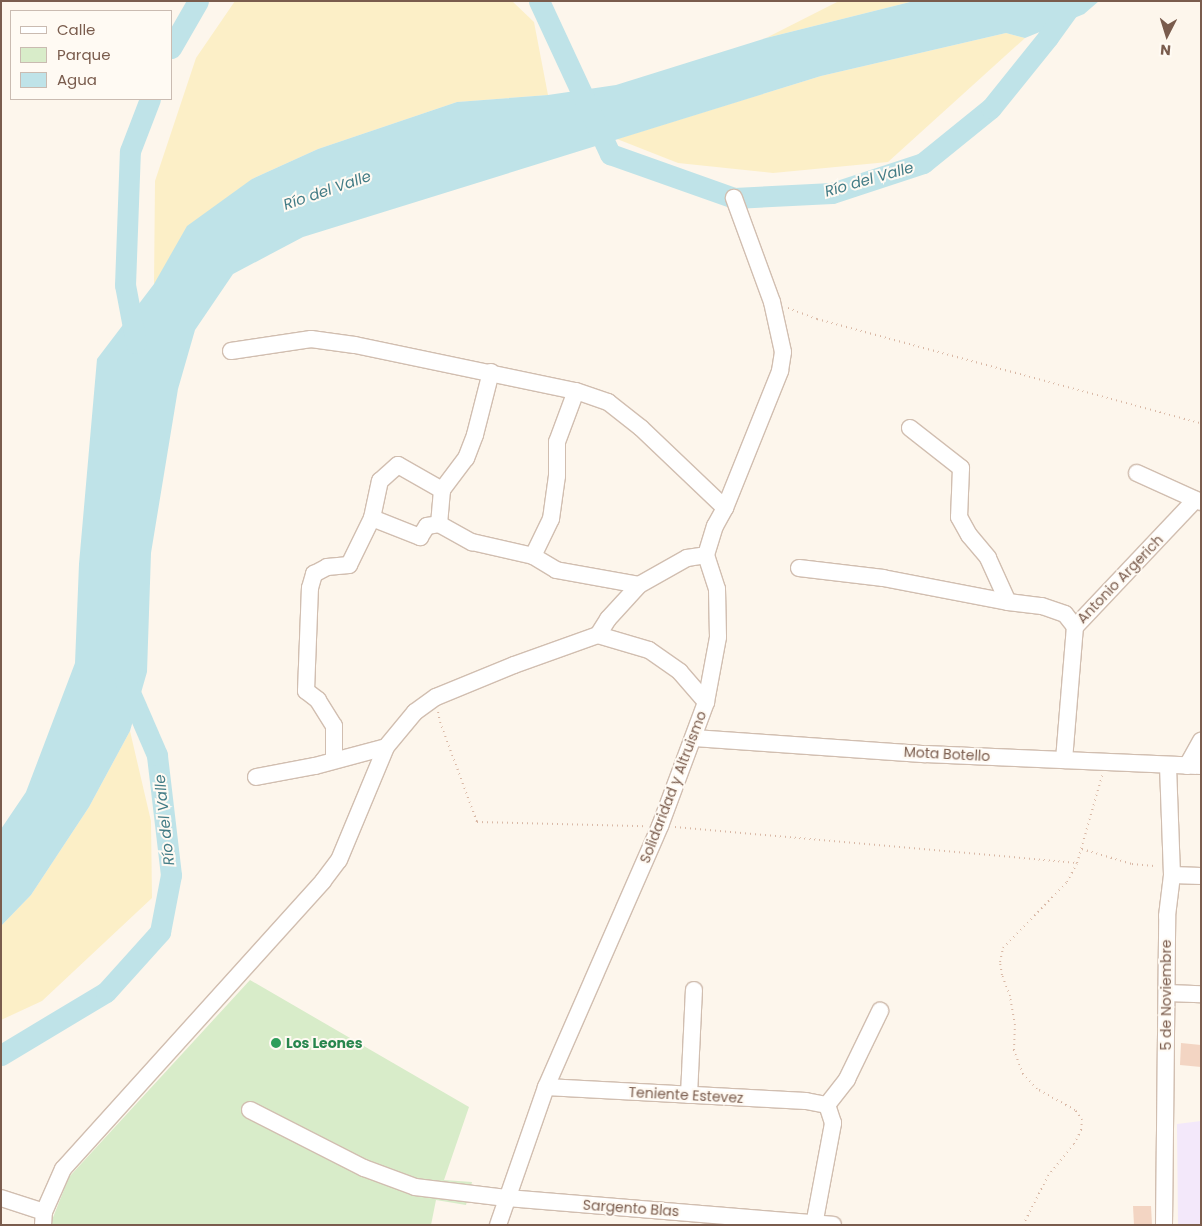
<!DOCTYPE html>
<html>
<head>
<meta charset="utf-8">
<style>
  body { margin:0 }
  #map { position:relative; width:1202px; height:1226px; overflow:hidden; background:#fdf6ec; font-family:Poppins,sans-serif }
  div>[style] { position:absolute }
  .education>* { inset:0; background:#f3e8fa }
  .green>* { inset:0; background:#d8ecc9 }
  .sand>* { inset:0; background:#fcefc7 }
  .water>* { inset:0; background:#bfe3e8 }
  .river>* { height:21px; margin:-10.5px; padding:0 10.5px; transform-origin:10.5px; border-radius:10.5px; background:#bfe3e8 }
  .building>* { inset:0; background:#f3d5c3 }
  .path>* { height:2px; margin-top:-1px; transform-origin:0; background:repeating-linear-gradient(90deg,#d9b8a5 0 1px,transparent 0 5px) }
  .roads { filter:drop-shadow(1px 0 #d1beb0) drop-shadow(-1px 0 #d1beb0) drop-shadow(0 1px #d1beb0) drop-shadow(0 -1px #d1beb0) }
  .minor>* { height:16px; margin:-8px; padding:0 8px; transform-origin:8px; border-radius:8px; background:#fff }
  .dots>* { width:14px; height:14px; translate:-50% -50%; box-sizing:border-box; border:2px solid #fffaf3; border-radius:50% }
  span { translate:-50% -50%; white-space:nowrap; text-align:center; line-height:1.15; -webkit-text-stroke:4px #fffaf3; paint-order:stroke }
  .street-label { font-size:14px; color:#7a5c4d }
  .leisure-label { font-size:14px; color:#27864d; font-weight:700 }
  .left { translate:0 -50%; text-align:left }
  .water-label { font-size:15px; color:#437c86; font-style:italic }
  .frame { position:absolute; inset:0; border:2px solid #7a5c4d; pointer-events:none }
  .legend { position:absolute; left:10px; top:10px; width:162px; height:90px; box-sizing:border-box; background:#fffaf3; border:1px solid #cabbb1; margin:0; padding:6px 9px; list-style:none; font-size:15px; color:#7a5c4d }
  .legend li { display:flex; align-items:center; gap:10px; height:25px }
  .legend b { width:25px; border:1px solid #cabbb1 }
  .north { position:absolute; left:1142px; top:10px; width:50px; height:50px; -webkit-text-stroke:4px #fffaf3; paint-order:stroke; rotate:185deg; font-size:14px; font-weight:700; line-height:20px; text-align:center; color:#7a5c4d }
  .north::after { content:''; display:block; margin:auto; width:18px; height:22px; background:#7a5c4d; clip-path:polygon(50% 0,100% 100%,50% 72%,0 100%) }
</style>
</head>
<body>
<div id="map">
  <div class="education">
    <div style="clip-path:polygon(1201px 1121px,1201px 1225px,1178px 1225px,1177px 1124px)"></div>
  </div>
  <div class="green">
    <div style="clip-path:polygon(250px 980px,469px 1107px,444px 1180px,472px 1182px,466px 1205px,436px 1200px,431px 1225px,50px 1225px,69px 1177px)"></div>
  </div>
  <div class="sand">
    <div style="clip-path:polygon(235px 1px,512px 1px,534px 22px,548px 95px,457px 102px,318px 149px,252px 179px,154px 284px,155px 181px,196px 58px)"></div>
    <div style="clip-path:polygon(839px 1px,914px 1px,766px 38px)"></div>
    <div style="clip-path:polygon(1006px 33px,1025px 38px,888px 162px,773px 173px,678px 163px,617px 139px,821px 76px)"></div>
    <div style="clip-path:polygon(130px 731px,151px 821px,152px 898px,42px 1001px,1px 1020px,1px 926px,31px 895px,89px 807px)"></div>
  </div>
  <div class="water">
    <div style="clip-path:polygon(914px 1px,1099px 1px,1084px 14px,1025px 38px,1006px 33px,821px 76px,303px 237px,233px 274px,195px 330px,178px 389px,151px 553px,147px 672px,130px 731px,89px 807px,31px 895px,1px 926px,1px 829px,26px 792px,75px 663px,79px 564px,97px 359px,154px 284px,187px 226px,252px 179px,318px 149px,457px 102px,548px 95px,616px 85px,766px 38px)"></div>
  </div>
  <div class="river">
    <div style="left:539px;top:1px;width:169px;rotate:65.1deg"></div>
    <div style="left:610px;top:154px;width:132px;rotate:19.5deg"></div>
    <div style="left:734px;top:198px;width:98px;rotate:-2.9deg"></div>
    <div style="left:832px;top:193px;width:96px;rotate:-18.2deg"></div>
    <div style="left:923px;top:163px;width:87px;rotate:-39deg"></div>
    <div style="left:991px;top:108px;width:91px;rotate:-51.2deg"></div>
    <div style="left:1048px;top:37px;width:44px;rotate:-54.2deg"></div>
    <div style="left:171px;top:48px;width:54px;rotate:-60.1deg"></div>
    <div style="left:136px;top:343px;width:59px;rotate:-100.7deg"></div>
    <div style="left:125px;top:285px;width:134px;rotate:-87.9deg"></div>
    <div style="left:130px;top:151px;width:56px;rotate:-69deg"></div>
    <div style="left:1px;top:1055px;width:122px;rotate:-31deg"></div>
    <div style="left:106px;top:992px;width:81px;rotate:-48deg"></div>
    <div style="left:160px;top:932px;width:58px;rotate:-79.1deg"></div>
    <div style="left:171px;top:875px;width:121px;rotate:-96.7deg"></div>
    <div style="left:157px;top:755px;width:81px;rotate:-113.4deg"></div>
  </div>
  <div class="building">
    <div style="clip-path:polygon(1181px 1043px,1201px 1045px,1201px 1067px,1180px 1065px)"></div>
    <div style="clip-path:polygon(1133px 1206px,1151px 1206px,1152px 1225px,1134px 1225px)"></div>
  </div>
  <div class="path">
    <div style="left:788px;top:308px;width:31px;rotate:21deg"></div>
    <div style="left:817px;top:319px;width:398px;rotate:15.2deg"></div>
    <div style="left:438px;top:712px;width:10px;rotate:79deg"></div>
    <div style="left:440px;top:722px;width:107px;rotate:69.7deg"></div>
    <div style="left:477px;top:822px;width:169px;rotate:1.4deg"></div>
    <div style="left:675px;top:827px;width:404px;rotate:5.1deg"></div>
    <div style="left:1082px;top:849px;width:52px;rotate:16.7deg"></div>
    <div style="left:1132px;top:864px;width:25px;rotate:5deg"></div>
    <div style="left:1023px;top:1225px;width:55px;rotate:-63deg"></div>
    <div style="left:1048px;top:1176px;width:41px;rotate:-50.9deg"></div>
    <div style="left:1074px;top:1144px;width:16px;rotate:-63deg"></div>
    <div style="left:1081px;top:1130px;width:10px;rotate:-84deg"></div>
    <div style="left:1082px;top:1120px;width:12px;rotate:-125deg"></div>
    <div style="left:1075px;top:1110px;width:43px;rotate:-151.1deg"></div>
    <div style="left:1037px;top:1089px;width:21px;rotate:-133deg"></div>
    <div style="left:1023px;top:1074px;width:26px;rotate:-111deg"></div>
    <div style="left:1014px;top:1050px;width:25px;rotate:-88deg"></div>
    <div style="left:1015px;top:1025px;width:29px;rotate:-100deg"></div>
    <div style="left:1010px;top:996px;width:22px;rotate:-111deg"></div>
    <div style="left:1002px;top:975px;width:13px;rotate:-99deg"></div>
    <div style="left:1000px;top:962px;width:14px;rotate:-78deg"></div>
    <div style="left:1003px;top:948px;width:92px;rotate:-45.9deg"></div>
    <div style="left:1067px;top:882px;width:21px;rotate:-62deg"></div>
    <div style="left:1077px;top:863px;width:91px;rotate:-74deg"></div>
  </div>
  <div class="roads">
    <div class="minor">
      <div style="left:231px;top:351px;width:81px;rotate:-8.5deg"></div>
      <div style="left:311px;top:339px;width:44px;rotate:7.8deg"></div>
      <div style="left:355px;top:345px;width:226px;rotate:11.8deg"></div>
      <div style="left:576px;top:391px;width:34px;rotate:19deg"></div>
      <div style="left:608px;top:402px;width:42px;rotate:38.2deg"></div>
      <div style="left:641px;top:428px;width:116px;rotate:43.6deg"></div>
      <div style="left:491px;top:372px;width:65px;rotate:104.3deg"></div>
      <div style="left:475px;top:435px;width:25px;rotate:111deg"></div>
      <div style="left:466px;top:458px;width:40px;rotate:127deg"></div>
      <div style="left:442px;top:490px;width:34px;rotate:95deg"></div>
      <div style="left:439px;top:524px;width:38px;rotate:29deg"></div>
      <div style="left:472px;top:542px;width:63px;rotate:12.9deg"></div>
      <div style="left:533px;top:556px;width:27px;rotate:31deg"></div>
      <div style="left:556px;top:570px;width:84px;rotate:10.2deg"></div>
      <div style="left:910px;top:428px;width:65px;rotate:38.1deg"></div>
      <div style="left:961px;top:468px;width:49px;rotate:92.3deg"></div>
      <div style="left:959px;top:517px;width:21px;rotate:61deg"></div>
      <div style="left:969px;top:535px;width:30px;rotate:50deg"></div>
      <div style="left:988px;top:558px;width:48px;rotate:65.6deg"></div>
      <div style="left:1137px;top:473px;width:70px;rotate:24.4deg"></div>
      <div style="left:372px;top:518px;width:38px;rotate:-78deg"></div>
      <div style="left:380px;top:481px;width:24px;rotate:-42deg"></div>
      <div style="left:398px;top:465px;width:51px;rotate:29.6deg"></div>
      <div style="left:533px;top:556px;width:41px;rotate:-64.1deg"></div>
      <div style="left:551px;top:519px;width:43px;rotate:-82.1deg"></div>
      <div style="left:557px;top:476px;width:34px;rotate:-90deg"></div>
      <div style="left:557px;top:442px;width:54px;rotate:-69.6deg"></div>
      <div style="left:799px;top:568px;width:85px;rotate:6.8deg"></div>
      <div style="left:883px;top:578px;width:127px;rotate:10.9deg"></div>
      <div style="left:1008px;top:602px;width:34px;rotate:7deg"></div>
      <div style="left:1042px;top:606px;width:24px;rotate:19deg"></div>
      <div style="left:1065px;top:614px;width:16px;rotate:52deg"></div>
      <div style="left:598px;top:635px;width:53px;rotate:16.4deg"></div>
      <div style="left:649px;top:650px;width:38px;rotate:35deg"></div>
      <div style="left:680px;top:672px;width:40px;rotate:49deg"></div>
      <div style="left:694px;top:738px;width:232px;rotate:4deg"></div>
      <div style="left:925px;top:754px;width:276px;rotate:2.5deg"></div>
      <div style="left:334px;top:760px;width:34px;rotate:-90deg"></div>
      <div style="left:334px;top:726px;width:31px;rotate:-122deg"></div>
      <div style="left:318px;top:700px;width:15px;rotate:-143deg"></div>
      <div style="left:306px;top:691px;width:103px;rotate:-87.8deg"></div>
      <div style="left:310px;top:588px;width:15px;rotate:-74deg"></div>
      <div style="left:314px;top:574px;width:15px;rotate:-28deg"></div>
      <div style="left:327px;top:567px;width:22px;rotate:-5deg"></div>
      <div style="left:349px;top:565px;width:52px;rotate:-63.9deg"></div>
      <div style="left:372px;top:518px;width:52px;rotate:21.6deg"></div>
      <div style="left:420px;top:537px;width:13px;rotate:-58deg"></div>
      <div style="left:427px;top:526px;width:12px;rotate:-9deg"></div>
      <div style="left:1064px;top:760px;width:133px;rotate:-85.3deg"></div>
      <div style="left:1075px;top:627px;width:175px;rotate:-46.6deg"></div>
      <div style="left:1187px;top:766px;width:29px;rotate:-61deg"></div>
      <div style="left:256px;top:777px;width:60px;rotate:-10.6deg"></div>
      <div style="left:315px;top:766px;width:73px;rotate:-15deg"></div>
      <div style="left:1172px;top:875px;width:29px;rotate:2deg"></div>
      <div style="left:1167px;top:993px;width:34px;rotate:2deg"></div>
      <div style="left:546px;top:1087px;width:260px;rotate:3.1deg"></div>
      <div style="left:806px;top:1101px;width:21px;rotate:11deg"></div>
      <div style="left:689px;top:1095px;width:105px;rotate:-87.3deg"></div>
      <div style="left:827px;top:1105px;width:33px;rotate:-52deg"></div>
      <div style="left:847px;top:1079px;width:76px;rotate:-64.1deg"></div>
      <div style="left:250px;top:1110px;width:128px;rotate:27deg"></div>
      <div style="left:364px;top:1168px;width:54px;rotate:20.4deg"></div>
      <div style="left:415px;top:1187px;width:92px;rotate:6.9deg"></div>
      <div style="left:506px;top:1198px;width:328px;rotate:4.7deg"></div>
      <div style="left:1px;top:1198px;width:45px;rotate:18deg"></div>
      <div style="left:43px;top:1225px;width:13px;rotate:-86deg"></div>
      <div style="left:44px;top:1212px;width:47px;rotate:-66.2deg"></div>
      <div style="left:63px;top:1169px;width:388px;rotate:-47.9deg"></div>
      <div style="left:323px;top:881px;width:26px;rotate:-53deg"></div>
      <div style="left:339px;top:860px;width:122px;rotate:-67.4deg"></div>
      <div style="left:386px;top:747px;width:45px;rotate:-50.4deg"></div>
      <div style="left:415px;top:712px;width:26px;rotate:-36deg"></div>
      <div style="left:436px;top:697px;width:84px;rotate:-22.3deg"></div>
      <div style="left:514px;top:665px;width:89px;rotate:-19.7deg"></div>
      <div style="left:598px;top:635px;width:19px;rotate:-58deg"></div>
      <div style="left:608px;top:619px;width:46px;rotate:-47.6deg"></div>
      <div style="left:639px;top:585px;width:55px;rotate:-29.4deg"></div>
      <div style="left:687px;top:558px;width:19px;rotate:-9deg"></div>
      <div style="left:498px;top:1225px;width:146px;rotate:-70.8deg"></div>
      <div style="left:546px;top:1087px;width:285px;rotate:-66.4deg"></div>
      <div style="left:660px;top:826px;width:132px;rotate:-69.6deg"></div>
      <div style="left:706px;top:702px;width:66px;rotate:-79.5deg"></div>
      <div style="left:718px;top:637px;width:48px;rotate:-91.2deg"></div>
      <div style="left:717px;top:589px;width:36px;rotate:-108deg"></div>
      <div style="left:706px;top:555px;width:30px;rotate:-73deg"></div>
      <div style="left:715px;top:526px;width:21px;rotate:-61deg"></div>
      <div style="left:725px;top:508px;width:148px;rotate:-68.1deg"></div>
      <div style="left:780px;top:371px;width:19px;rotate:-81deg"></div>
      <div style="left:783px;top:352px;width:51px;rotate:-102.4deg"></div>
      <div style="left:772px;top:302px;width:111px;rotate:-110.1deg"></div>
      <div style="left:814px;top:1225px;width:104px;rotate:-79.4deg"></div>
      <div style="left:833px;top:1123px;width:19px;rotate:-108deg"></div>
      <div style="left:1164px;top:1225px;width:309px;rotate:-89.4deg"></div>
      <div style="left:1167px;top:916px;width:41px;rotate:-83deg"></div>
      <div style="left:1172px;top:875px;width:110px;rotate:-92.1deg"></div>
    </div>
  </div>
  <div class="dots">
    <div style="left:276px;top:1043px;background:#2e9e5b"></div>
  </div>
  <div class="street-label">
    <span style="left:1120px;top:579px;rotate:-46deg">Antonio Argerich</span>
    <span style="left:947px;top:754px;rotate:3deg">Mota Botello</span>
    <span style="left:673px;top:787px;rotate:-69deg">Solidaridad y Altruismo</span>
    <span style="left:1166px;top:995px;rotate:-90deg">5 de Noviembre</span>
    <span style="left:686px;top:1095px;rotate:3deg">Teniente Estevez</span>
    <span style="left:631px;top:1208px;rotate:4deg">Sargento Blas</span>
  </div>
  <div class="leisure-label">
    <span class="left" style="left:286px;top:1043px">Los Leones</span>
  </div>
  <div class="water-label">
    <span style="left:869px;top:179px;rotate:-16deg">Río del Valle</span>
    <span style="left:327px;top:190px;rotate:-19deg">Río del Valle</span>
    <span style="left:164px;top:820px;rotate:-96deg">Río del Valle</span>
  </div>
  <div class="frame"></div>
  <ul class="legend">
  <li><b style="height:6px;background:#fff"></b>Calle</li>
  <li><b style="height:14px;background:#d8ecc9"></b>Parque</li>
  <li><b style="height:14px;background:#bfe3e8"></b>Agua</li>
  </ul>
  <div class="north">N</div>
</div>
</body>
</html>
